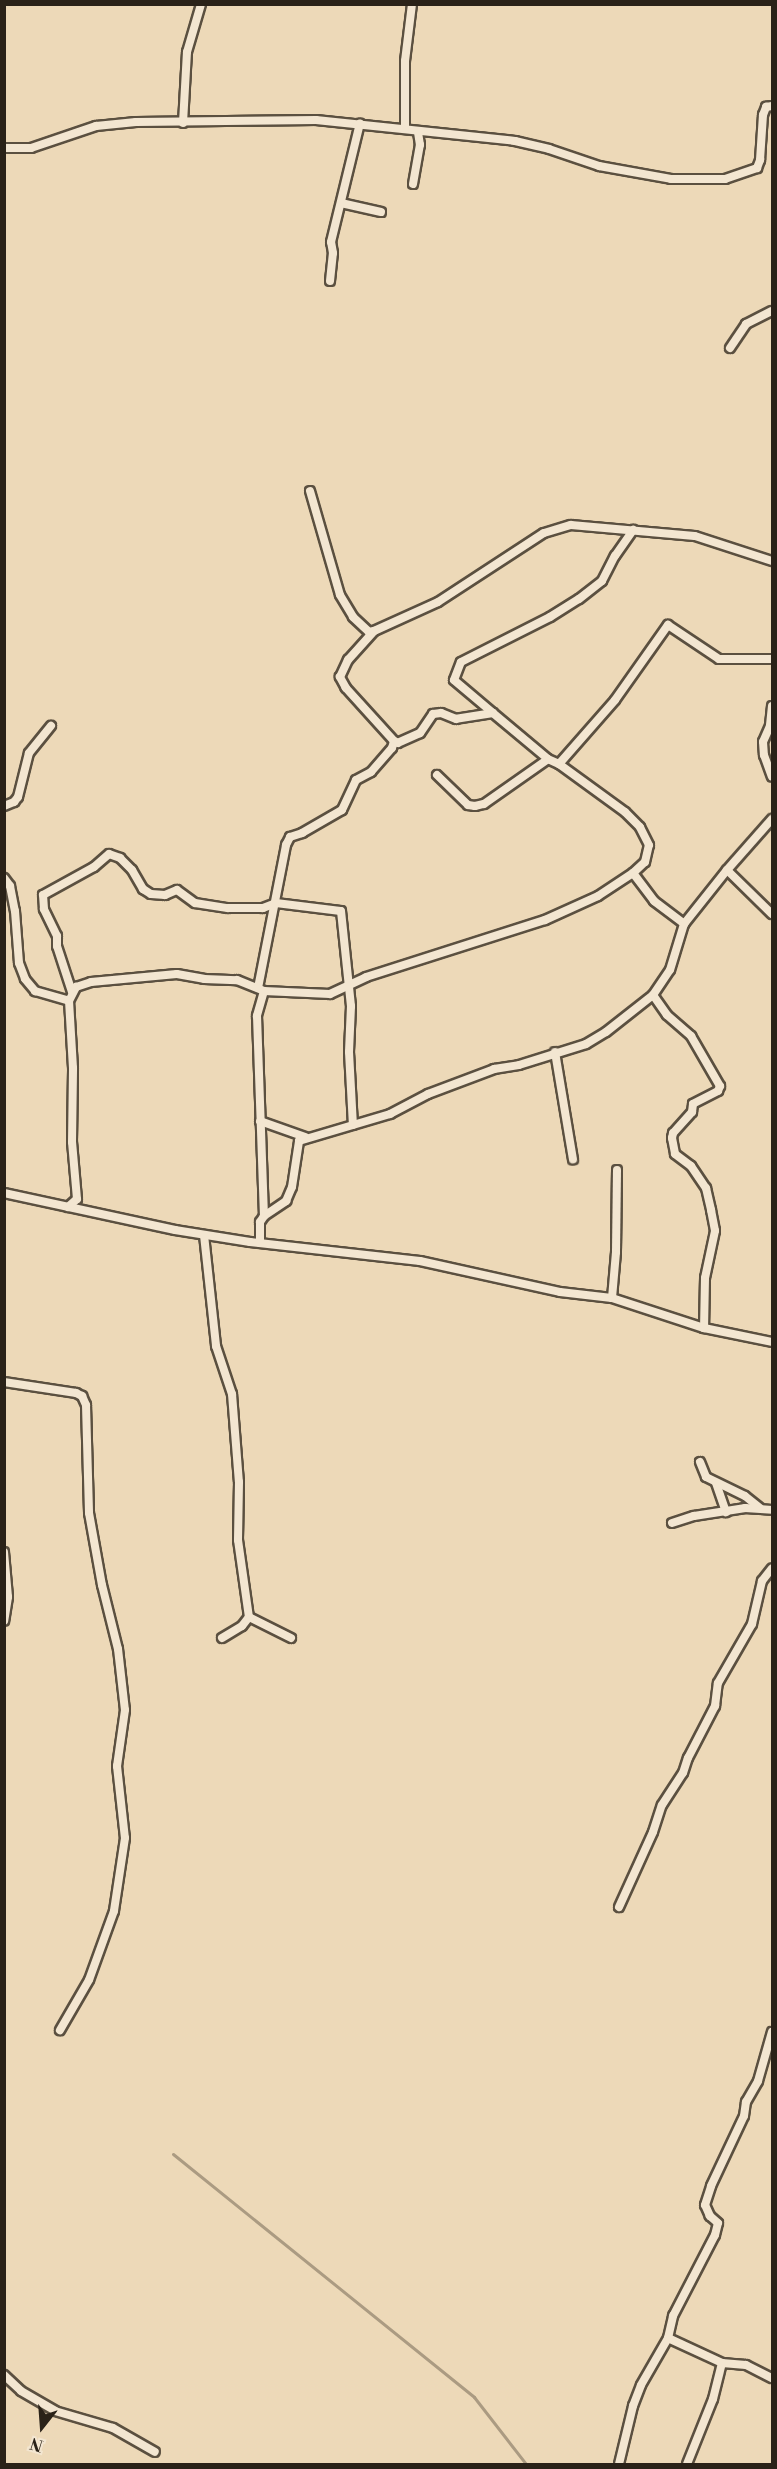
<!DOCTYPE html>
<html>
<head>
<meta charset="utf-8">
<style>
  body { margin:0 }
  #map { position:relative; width:777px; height:2469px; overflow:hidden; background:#edd9b8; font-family:"Libre Bodoni",serif }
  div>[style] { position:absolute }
  .stream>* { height:3px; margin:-1.5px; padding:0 1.5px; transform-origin:1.5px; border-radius:1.5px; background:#ab9b82 }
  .roads { filter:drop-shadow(2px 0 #5b5040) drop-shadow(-2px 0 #5b5040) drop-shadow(0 2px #5b5040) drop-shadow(0 -2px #5b5040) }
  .street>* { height:8px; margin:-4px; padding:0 4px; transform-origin:4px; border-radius:4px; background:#f3e6d1 }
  span { translate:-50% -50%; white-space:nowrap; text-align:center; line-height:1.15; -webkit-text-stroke:6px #f3e6d1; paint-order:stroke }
  .frame { position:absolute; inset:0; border:6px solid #2a2218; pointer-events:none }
  .north { position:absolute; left:12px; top:2397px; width:60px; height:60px; -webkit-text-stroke:4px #f3e6d1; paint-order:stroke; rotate:197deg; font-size:16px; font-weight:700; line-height:24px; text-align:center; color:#2a2218 }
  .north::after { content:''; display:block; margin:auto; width:21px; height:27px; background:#2a2218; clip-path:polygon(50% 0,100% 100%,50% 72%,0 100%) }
</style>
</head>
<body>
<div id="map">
  <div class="stream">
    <div style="left:173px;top:2154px;width:387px;rotate:38.9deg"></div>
    <div style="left:474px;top:2397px;width:85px;rotate:52.2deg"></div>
  </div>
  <div class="roads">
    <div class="street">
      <div style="left:183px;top:123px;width:71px;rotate:-86.8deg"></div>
      <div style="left:187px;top:52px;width:50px;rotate:-73.7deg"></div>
      <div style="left:405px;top:128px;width:67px;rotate:-90deg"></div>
      <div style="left:405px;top:61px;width:57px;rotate:-83deg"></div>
      <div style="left:4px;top:148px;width:27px"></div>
      <div style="left:31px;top:148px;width:69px;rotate:-18.7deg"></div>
      <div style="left:96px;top:126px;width:40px;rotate:-5.7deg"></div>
      <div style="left:136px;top:122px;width:180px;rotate:-0.6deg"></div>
      <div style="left:316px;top:120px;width:200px;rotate:6deg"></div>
      <div style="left:515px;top:141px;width:35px;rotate:13deg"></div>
      <div style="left:549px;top:149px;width:53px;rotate:18.8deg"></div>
      <div style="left:599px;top:166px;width:73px;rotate:10.2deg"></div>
      <div style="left:671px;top:179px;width:54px"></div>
      <div style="left:725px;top:179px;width:34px;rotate:-19deg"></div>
      <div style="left:757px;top:168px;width:9px;rotate:-69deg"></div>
      <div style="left:760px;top:160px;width:45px;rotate:-86.2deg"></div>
      <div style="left:763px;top:115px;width:9px;rotate:-69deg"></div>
      <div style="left:766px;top:107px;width:6px;rotate:-9deg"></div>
      <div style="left:413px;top:184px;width:40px;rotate:-80deg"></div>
      <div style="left:420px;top:145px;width:13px;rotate:-99deg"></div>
      <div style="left:341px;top:203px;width:41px;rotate:12.7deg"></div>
      <div style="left:330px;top:281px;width:28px;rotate:-84deg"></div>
      <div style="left:333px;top:253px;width:11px;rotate:-100deg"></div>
      <div style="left:331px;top:242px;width:122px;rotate:-76.3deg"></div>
      <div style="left:730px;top:348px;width:29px;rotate:-56deg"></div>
      <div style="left:746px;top:324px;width:29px;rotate:-27deg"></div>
      <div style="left:310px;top:491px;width:108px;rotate:73.9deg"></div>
      <div style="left:340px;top:595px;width:26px;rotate:59deg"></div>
      <div style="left:353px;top:617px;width:22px;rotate:43deg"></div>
      <div style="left:369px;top:632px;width:5px;rotate:-11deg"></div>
      <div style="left:772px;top:706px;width:20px;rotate:96deg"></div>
      <div style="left:770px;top:726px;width:17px;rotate:114deg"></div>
      <div style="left:763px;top:742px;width:13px;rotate:86deg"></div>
      <div style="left:764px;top:755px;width:23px;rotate:70deg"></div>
      <div style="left:493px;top:713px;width:51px;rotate:-139.8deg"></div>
      <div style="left:454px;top:680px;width:19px;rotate:-69deg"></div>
      <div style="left:461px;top:662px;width:100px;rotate:-26.8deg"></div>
      <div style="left:550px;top:617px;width:34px;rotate:-32deg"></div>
      <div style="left:579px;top:599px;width:29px;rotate:-38deg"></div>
      <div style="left:602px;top:581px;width:28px;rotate:-63deg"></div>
      <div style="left:615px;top:556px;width:32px;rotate:-55deg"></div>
      <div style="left:559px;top:764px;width:85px;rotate:-48.8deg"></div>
      <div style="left:615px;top:700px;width:92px;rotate:-54.8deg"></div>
      <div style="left:668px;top:625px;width:61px;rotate:33.7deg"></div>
      <div style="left:719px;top:659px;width:53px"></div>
      <div style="left:437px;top:775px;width:43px;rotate:44.1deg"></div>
      <div style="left:468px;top:805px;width:7px;rotate:8deg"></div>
      <div style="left:475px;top:806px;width:9px;rotate:-13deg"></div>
      <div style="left:484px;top:804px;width:78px;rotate:-35.1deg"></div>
      <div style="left:4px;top:806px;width:11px;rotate:-22deg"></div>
      <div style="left:14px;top:802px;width:6px;rotate:-51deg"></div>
      <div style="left:18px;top:797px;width:45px;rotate:-76deg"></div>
      <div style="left:29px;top:753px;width:35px;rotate:-51deg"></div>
      <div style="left:727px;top:870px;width:63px;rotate:44.4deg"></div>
      <div style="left:633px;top:873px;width:35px;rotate:53deg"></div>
      <div style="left:654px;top:901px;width:38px;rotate:37deg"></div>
      <div style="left:4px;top:878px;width:10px;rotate:53deg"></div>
      <div style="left:10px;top:886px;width:25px;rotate:79deg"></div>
      <div style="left:15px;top:911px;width:52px;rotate:85.6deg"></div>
      <div style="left:19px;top:963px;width:17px;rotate:69deg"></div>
      <div style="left:25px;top:979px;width:16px;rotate:50deg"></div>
      <div style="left:35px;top:991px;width:35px;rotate:16deg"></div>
      <div style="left:258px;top:988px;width:146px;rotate:-78.9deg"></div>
      <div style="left:286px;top:845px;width:9px;rotate:-63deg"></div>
      <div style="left:290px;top:837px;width:13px;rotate:-18deg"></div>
      <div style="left:302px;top:833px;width:46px;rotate:-29.9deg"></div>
      <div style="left:342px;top:810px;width:33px;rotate:-65deg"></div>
      <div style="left:356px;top:780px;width:17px;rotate:-28deg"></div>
      <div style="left:371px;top:772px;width:32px;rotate:-49deg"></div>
      <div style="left:392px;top:748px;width:7px;rotate:-74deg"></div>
      <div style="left:264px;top:991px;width:26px;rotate:106deg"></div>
      <div style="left:257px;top:1016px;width:200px;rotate:88deg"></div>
      <div style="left:72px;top:992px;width:48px;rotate:-108.1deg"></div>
      <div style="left:57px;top:946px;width:10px;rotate:-90deg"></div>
      <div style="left:57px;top:936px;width:30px;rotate:-116deg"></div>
      <div style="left:44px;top:909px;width:14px;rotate:-94deg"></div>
      <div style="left:43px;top:895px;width:58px;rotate:-28.8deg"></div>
      <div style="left:94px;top:867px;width:20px;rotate:-41deg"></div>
      <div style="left:109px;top:854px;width:12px;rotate:20deg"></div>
      <div style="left:120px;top:858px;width:17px;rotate:45deg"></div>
      <div style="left:132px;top:870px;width:22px;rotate:60deg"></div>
      <div style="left:143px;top:889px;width:9px;rotate:32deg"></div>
      <div style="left:151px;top:894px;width:14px;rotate:4deg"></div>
      <div style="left:165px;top:895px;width:13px;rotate:-23deg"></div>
      <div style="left:177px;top:890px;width:22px;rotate:36deg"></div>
      <div style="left:195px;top:903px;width:33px;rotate:9deg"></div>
      <div style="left:228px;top:908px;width:35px"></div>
      <div style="left:263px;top:908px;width:14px;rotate:-21deg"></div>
      <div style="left:276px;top:903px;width:65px;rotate:7deg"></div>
      <div style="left:341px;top:911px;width:96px;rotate:84deg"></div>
      <div style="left:351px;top:1006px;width:46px;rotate:92.5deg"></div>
      <div style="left:349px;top:1052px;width:73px;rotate:86.9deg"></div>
      <div style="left:653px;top:995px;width:24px;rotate:55deg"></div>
      <div style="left:667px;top:1015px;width:32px;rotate:41deg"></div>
      <div style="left:691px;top:1036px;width:58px;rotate:59.9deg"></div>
      <div style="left:720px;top:1086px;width:5px;rotate:112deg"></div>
      <div style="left:718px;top:1091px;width:28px;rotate:153deg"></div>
      <div style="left:693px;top:1104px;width:8px;rotate:97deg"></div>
      <div style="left:692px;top:1112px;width:28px;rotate:132deg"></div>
      <div style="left:673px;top:1133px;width:5px;rotate:101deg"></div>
      <div style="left:672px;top:1138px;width:16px;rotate:79deg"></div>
      <div style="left:675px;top:1154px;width:20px;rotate:37deg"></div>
      <div style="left:691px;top:1166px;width:27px;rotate:56deg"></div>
      <div style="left:706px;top:1188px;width:23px;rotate:77deg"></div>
      <div style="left:711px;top:1210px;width:21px;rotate:79deg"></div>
      <div style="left:715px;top:1231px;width:48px;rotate:102deg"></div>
      <div style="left:705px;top:1278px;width:50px;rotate:91.1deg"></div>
      <div style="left:555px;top:1052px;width:109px;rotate:80.5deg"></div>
      <div style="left:260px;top:1121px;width:48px;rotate:19.6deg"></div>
      <div style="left:4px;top:1193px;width:175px;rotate:12.2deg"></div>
      <div style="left:175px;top:1230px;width:76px;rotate:9.1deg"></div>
      <div style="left:250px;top:1242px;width:171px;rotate:6.4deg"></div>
      <div style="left:420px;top:1261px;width:143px;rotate:12.5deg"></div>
      <div style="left:560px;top:1292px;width:52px;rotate:6.6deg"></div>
      <div style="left:612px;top:1298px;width:97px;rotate:18.1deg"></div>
      <div style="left:704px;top:1328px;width:69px;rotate:11.6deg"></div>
      <div style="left:68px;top:1207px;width:12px;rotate:-42deg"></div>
      <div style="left:77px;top:1199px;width:57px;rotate:-95deg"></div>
      <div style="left:72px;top:1142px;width:74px;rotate:-89.2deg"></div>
      <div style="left:73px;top:1068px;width:67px;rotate:-93.4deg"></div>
      <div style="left:69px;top:1001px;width:16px;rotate:-63deg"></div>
      <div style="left:76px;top:987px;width:16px;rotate:-18deg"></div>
      <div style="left:91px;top:982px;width:86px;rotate:-5.3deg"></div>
      <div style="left:177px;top:974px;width:27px;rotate:10deg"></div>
      <div style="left:204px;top:979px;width:33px;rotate:2deg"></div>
      <div style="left:237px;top:980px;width:29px;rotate:22deg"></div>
      <div style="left:264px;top:991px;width:66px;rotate:2.6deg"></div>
      <div style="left:330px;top:994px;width:40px;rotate:-25deg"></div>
      <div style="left:366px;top:977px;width:188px;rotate:-17.7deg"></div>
      <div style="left:545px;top:920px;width:58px;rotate:-24.4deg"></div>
      <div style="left:598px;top:896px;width:42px;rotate:-33.3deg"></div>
      <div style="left:633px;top:873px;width:16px;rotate:-43deg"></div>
      <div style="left:645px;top:862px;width:17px;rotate:-77deg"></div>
      <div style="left:649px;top:845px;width:20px;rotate:-117deg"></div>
      <div style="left:640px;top:827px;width:21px;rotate:-135deg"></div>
      <div style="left:625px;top:812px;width:82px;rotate:-144deg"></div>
      <div style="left:559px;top:764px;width:12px;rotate:-156deg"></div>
      <div style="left:548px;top:759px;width:72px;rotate:-140.1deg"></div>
      <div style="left:493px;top:713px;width:37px;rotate:171deg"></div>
      <div style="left:456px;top:719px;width:16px;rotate:-158deg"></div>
      <div style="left:441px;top:713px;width:8px;rotate:173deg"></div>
      <div style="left:433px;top:714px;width:23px;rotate:124deg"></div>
      <div style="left:420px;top:733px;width:24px;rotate:156deg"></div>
      <div style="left:398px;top:743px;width:4px;rotate:-153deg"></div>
      <div style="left:394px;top:741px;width:72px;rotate:-132.2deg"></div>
      <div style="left:346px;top:688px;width:13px;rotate:-119deg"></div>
      <div style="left:340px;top:677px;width:19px;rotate:-65deg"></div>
      <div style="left:348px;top:660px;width:39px;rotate:-48deg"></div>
      <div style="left:374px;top:631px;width:70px;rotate:-24.4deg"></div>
      <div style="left:438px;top:602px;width:126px;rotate:-33.1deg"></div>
      <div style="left:544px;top:533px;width:28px;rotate:-17deg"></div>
      <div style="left:571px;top:525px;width:124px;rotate:5.1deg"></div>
      <div style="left:695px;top:536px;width:81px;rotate:18deg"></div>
      <div style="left:204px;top:1235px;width:112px;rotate:83.8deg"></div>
      <div style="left:216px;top:1346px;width:51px;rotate:71.6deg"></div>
      <div style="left:232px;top:1394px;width:88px;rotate:85.5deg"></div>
      <div style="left:239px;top:1482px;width:58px;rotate:91deg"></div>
      <div style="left:238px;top:1540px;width:78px;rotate:81.9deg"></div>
      <div style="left:249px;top:1617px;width:47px;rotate:26.6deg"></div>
      <div style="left:260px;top:1243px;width:21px;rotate:-90deg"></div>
      <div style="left:260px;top:1222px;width:7px;rotate:-56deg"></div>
      <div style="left:264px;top:1216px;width:27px;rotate:-34deg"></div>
      <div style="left:286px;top:1201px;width:15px;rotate:-67deg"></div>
      <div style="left:292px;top:1187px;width:47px;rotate:-81.3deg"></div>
      <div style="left:299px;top:1141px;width:95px;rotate:-16.5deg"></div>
      <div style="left:390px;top:1114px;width:43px;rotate:-27.8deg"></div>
      <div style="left:428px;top:1094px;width:71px;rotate:-20.7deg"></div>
      <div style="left:494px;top:1069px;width:25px;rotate:-9deg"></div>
      <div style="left:519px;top:1065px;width:70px;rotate:-17.4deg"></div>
      <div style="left:586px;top:1044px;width:23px;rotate:-31deg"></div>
      <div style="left:606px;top:1032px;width:60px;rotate:-38.2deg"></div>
      <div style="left:653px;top:995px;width:30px;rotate:-56deg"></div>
      <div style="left:670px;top:970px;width:48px;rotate:-73.1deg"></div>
      <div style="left:684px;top:924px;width:69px;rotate:-51.5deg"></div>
      <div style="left:727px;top:870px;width:68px;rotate:-48.6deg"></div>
      <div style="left:612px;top:1298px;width:46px;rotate:-85deg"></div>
      <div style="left:616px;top:1252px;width:82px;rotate:-89.3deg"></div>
      <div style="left:4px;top:1382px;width:73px;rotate:8.7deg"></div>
      <div style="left:76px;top:1393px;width:7px;rotate:27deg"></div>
      <div style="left:82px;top:1396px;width:10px;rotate:66deg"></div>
      <div style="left:86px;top:1405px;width:108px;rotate:88.4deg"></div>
      <div style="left:89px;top:1513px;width:73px;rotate:79.8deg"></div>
      <div style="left:102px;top:1585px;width:66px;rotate:76deg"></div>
      <div style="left:118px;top:1649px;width:61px;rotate:83.5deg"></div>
      <div style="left:125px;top:1710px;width:57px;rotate:98.1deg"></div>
      <div style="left:117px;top:1766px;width:72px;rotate:83.7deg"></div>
      <div style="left:125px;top:1838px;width:74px;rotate:98.6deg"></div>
      <div style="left:114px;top:1911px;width:73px;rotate:109.9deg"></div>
      <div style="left:89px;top:1980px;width:58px;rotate:120.1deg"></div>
      <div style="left:700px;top:1462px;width:16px;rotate:68deg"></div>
      <div style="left:706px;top:1477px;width:43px;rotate:26deg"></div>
      <div style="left:745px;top:1496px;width:19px;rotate:39deg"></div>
      <div style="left:716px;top:1483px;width:31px;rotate:71deg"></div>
      <div style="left:672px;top:1523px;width:23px;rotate:-18deg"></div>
      <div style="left:694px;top:1516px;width:52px;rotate:-8.9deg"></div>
      <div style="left:745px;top:1508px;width:27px;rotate:4deg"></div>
      <div style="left:4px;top:1552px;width:45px;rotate:84.9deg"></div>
      <div style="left:8px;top:1597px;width:24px;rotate:99deg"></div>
      <div style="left:222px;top:1638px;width:23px;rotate:-31deg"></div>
      <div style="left:242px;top:1626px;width:11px;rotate:-52deg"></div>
      <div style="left:619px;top:1907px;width:82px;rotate:-65.6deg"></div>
      <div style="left:653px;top:1832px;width:28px;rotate:-72deg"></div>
      <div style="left:662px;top:1805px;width:38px;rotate:-57deg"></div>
      <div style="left:683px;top:1773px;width:16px;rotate:-72deg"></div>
      <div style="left:688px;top:1758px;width:59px;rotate:-62.6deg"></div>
      <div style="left:715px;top:1706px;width:23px;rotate:-83deg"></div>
      <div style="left:718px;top:1683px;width:68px;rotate:-60deg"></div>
      <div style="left:752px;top:1624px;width:44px;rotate:-76.9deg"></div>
      <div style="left:762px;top:1581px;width:16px;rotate:-52deg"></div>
      <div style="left:668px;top:2338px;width:60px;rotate:24.8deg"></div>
      <div style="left:722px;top:2363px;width:24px;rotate:5deg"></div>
      <div style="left:746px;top:2365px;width:29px;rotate:27deg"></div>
      <div style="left:4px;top:2375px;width:23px;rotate:43deg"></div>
      <div style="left:21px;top:2391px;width:39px;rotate:30deg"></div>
      <div style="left:55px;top:2411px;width:60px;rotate:16.3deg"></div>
      <div style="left:113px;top:2428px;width:48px;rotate:29.7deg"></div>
      <div style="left:619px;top:2464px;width:60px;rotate:-76.4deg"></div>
      <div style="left:633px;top:2406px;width:22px;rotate:-69deg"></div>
      <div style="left:641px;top:2385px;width:54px;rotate:-60.1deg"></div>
      <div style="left:668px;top:2338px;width:23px;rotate:-77deg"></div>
      <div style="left:673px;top:2316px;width:91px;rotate:-62.6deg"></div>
      <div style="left:715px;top:2235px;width:12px;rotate:-76deg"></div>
      <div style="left:718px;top:2223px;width:11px;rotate:-139deg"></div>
      <div style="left:710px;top:2216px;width:12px;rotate:-114deg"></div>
      <div style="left:705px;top:2205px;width:20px;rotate:-72deg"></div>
      <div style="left:711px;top:2186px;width:77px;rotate:-64.8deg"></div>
      <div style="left:744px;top:2116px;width:14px;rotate:-82deg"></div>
      <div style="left:746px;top:2102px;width:24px;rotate:-60deg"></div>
      <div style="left:758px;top:2081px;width:51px;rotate:-74.1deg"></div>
      <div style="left:687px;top:2464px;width:70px;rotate:-68.2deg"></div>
      <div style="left:713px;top:2399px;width:37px;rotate:-76deg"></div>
    </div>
  </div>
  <div class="frame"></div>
  <div class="north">N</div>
</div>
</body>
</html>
